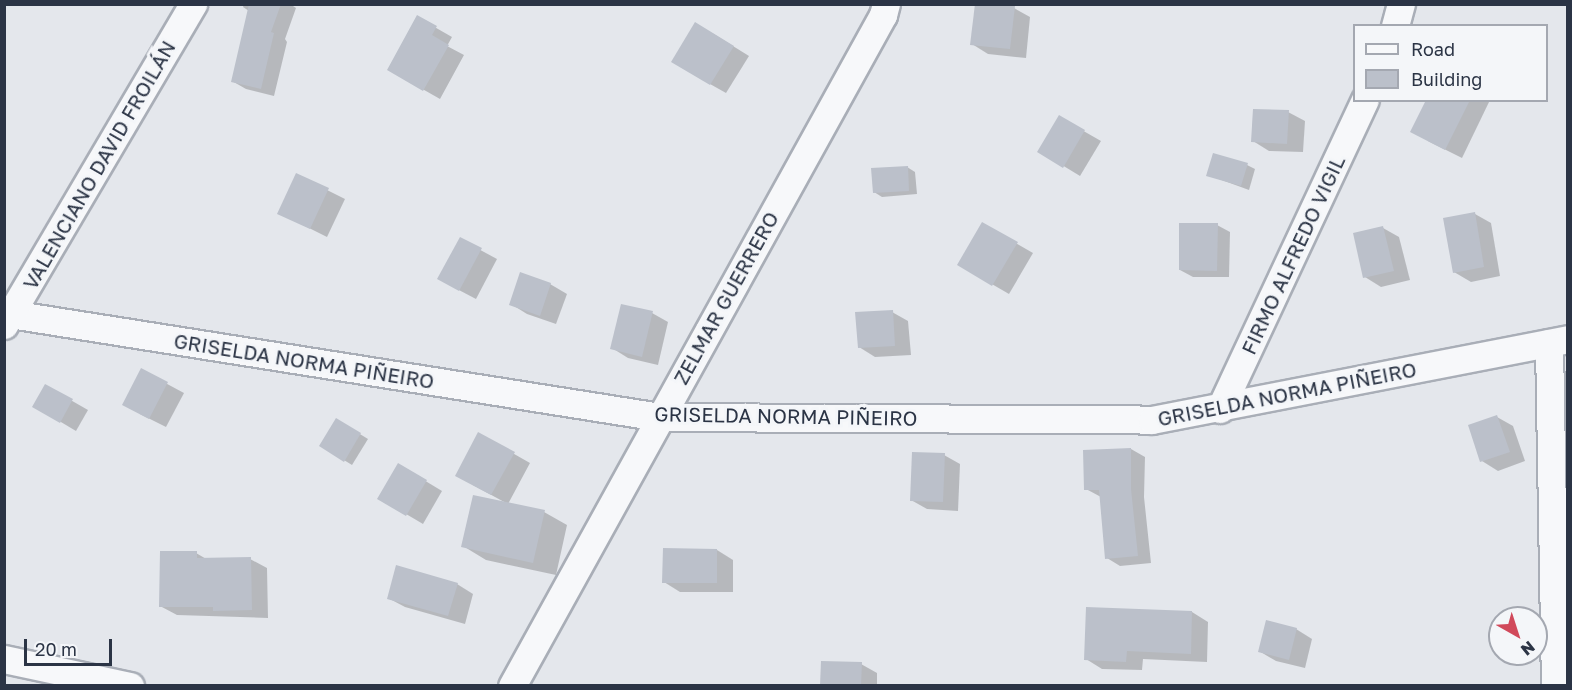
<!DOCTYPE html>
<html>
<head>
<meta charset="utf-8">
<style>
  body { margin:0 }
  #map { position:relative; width:1572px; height:690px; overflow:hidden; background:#e4e7ec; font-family:"Golos Text",sans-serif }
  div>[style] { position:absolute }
  .shadow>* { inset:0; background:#0003 }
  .building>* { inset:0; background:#bbc0ca }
  .roads { filter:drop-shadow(2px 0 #a9aeb7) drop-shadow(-2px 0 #a9aeb7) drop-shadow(0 2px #a9aeb7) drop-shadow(0 -2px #a9aeb7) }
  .street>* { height:27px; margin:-13.5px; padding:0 13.5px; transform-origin:13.5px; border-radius:13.5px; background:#f7f8fa }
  span { translate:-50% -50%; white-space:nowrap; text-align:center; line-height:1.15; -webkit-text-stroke:6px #f4f6f9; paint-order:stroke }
  .street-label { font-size:20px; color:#2b3445 }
  .frame { position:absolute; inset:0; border:6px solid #2b3445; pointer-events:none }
  .legend { position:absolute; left:1353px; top:24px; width:195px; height:78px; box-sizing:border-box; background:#f4f6f9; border:2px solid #a4a8b1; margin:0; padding:8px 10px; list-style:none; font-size:18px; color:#2b3445 }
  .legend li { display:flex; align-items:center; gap:12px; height:30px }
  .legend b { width:30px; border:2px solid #a4a8b1 }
  .north { position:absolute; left:1488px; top:606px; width:60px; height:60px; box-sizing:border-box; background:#f4f6f9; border:2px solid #a4a8b1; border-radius:50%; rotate:141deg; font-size:16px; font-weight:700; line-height:24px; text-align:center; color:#2b3445 }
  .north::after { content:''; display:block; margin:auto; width:21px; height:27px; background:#d1495b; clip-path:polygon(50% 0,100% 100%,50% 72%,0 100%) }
  .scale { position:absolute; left:24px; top:639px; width:88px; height:27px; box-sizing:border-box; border:3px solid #2b3445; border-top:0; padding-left:8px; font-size:18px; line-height:21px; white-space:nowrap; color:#2b3445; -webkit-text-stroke:4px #f4f6f9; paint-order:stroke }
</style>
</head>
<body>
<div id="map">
  <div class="shadow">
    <div style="clip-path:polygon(244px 4px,290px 4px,296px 8px,285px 39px,287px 42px,274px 96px,246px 89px,232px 81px,249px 11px,243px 7px)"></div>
    <div style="clip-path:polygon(976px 4px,1014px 8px,1030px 17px,1026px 58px,988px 54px,972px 44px)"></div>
    <div style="clip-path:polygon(417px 17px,452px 37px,447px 46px,464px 55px,440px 99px,389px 70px)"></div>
    <div style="clip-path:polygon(712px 33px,749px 56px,726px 93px,710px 84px)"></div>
    <div style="clip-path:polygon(1428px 100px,1490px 100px,1462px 158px,1428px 141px)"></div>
    <div style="clip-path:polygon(1288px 112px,1305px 121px,1303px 152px,1269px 151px,1253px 141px)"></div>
    <div style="clip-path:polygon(1059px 117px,1101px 141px,1080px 176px,1039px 151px)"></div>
    <div style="clip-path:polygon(1247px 165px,1255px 169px,1249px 190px,1208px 175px)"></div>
    <div style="clip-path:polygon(907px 167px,915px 172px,917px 194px,882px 197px,874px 192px)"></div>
    <div style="clip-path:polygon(297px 175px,345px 199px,327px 237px,279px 213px)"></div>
    <div style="clip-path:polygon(1475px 214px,1491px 223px,1500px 276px,1471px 282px,1454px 272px)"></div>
    <div style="clip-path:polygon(983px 224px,1033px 253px,1009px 294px,959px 265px)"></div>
    <div style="clip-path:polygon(1217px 225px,1230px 232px,1229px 277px,1193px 277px,1180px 270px)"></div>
    <div style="clip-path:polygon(1383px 228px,1399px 237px,1410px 280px,1381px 287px,1365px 277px)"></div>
    <div style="clip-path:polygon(460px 239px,497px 259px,476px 299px,455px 288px)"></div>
    <div style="clip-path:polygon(550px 284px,567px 294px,556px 324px,527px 314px,511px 304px)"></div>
    <div style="clip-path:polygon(892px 312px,908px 321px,911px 355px,875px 357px,859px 347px)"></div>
    <div style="clip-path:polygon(652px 313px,668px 322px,658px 365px,628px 358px,612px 348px)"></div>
    <div style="clip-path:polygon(141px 370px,184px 393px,166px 427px,140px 414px)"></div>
    <div style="clip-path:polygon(46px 386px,88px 410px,76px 431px,34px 406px)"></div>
    <div style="clip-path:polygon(1497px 417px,1513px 426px,1525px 461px,1498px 471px,1482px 461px)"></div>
    <div style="clip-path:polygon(337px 420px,368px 439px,352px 465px,321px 446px)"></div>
    <div style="clip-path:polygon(479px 434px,530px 463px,508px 504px,544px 512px,567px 525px,556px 575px,486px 560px,463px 546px,506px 503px,473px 485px)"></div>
    <div style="clip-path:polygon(1131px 449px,1145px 457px,1144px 497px,1151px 563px,1120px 566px,1107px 558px,1101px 497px,1086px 489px)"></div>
    <div style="clip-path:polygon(944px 455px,960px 464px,958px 511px,927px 509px,911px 500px)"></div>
    <div style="clip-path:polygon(399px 465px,442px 491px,423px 524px,379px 498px)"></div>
    <div style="clip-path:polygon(717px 550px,733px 560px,733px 592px,680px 592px,664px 582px)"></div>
    <div style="clip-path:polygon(196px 553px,208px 560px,250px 559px,267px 568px,268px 618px,177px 615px,160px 606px)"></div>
    <div style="clip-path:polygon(457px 584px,473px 594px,465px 624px,405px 607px,388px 598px)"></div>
    <div style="clip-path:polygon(1087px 608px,1192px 612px,1208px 622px,1207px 662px,1143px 659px,1142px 670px,1102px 669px,1086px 659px)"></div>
    <div style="clip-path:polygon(1296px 629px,1312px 639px,1305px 668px,1276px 661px,1259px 651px)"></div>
    <div style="clip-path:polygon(861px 664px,877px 673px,877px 686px,822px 686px)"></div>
  </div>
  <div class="building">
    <div style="clip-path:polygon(249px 4px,281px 4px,271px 32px,274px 33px,261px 89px,231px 82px)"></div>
    <div style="clip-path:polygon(975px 4px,1015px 6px,1010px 49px,970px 45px)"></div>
    <div style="clip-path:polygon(417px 15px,437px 26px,432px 35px,449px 45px,423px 91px,387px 70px)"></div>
    <div style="clip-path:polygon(695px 22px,734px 46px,710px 85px,671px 62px)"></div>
    <div style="clip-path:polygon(1426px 100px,1470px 100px,1445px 150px,1410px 132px)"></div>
    <div style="clip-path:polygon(1253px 109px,1289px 110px,1287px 144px,1251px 142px)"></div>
    <div style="clip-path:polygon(1059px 115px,1085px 130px,1063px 168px,1037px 152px)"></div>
    <div style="clip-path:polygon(1213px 153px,1248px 163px,1241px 186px,1206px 176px)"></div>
    <div style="clip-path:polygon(908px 166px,909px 191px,873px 193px,871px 168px)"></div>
    <div style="clip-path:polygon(296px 173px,329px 188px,310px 229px,277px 214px)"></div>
    <div style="clip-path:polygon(1475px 212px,1484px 267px,1453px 273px,1443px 218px)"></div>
    <div style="clip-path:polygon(982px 222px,1018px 242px,992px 286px,957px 265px)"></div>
    <div style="clip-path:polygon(1179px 223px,1218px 223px,1217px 271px,1179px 270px)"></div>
    <div style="clip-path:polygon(1383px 226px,1394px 271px,1363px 278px,1353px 233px)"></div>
    <div style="clip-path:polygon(460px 237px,482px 248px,459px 291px,437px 279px)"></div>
    <div style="clip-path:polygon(520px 272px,551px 283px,540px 316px,509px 305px)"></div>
    <div style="clip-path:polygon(621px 304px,653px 311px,642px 357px,610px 349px)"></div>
    <div style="clip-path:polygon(893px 310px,895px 346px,858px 348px,855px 312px)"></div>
    <div style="clip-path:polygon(141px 368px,168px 382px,149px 419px,122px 405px)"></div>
    <div style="clip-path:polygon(45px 384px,73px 399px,60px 423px,32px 407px)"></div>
    <div style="clip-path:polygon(1497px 415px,1510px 452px,1480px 462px,1468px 425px)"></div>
    <div style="clip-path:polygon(336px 418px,361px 433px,344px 462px,319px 446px)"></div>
    <div style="clip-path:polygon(478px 432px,515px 452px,491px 495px,455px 476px)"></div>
    <div style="clip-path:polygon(1131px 448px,1131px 489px,1138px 556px,1105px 559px,1099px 490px,1084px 490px,1083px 450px)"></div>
    <div style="clip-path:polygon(912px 452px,945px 453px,943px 502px,910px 501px)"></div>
    <div style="clip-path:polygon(398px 463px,427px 480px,406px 516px,377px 499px)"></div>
    <div style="clip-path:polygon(473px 495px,545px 510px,533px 563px,461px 547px)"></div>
    <div style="clip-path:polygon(663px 548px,717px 549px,717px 583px,662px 583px)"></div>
    <div style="clip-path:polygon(160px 551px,197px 551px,197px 558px,251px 557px,252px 610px,213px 611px,213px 607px,159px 607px)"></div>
    <div style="clip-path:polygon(396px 565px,458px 583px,448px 616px,387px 599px)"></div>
    <div style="clip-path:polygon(1086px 607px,1192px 611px,1191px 654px,1127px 651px,1126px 662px,1084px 660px)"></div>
    <div style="clip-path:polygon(1266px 620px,1297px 628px,1289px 660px,1258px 652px)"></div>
    <div style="clip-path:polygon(821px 661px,862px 662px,861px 686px,820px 686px)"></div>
  </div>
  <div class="roads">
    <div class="street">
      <div style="left:1395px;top:26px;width:23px;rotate:-75deg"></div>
      <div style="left:4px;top:313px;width:664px;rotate:9.01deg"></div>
      <div style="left:660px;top:417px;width:492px;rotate:0.3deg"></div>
      <div style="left:1152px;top:420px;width:424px;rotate:-11deg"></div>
      <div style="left:4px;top:325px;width:373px;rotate:-59.5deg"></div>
      <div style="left:1549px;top:343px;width:343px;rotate:89deg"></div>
      <div style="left:1220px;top:409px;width:341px;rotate:-64.9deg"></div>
      <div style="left:4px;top:659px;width:129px;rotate:12.1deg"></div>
      <div style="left:512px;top:686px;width:767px;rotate:-61.06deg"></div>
      <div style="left:883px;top:15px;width:11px;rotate:-75deg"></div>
    </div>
  </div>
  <div class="street-label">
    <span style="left:99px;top:165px;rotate:-60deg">VALENCIANO DAVID FROILÁN</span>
    <span style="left:1293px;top:255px;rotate:-65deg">FIRMO ALFREDO VIGIL</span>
    <span style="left:726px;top:298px;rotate:-61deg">ZELMAR GUERRERO</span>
    <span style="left:304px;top:361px;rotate:9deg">GRISELDA NORMA PIÑEIRO</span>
    <span style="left:1287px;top:394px;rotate:-11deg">GRISELDA NORMA PIÑEIRO</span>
    <span style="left:786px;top:416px;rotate:1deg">GRISELDA NORMA PIÑEIRO</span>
  </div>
  <div class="frame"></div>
  <ul class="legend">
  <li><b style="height:8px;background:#f7f8fa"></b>Road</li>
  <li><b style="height:16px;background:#bbc0ca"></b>Building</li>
  </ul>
  <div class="north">N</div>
  <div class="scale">20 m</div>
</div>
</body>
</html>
